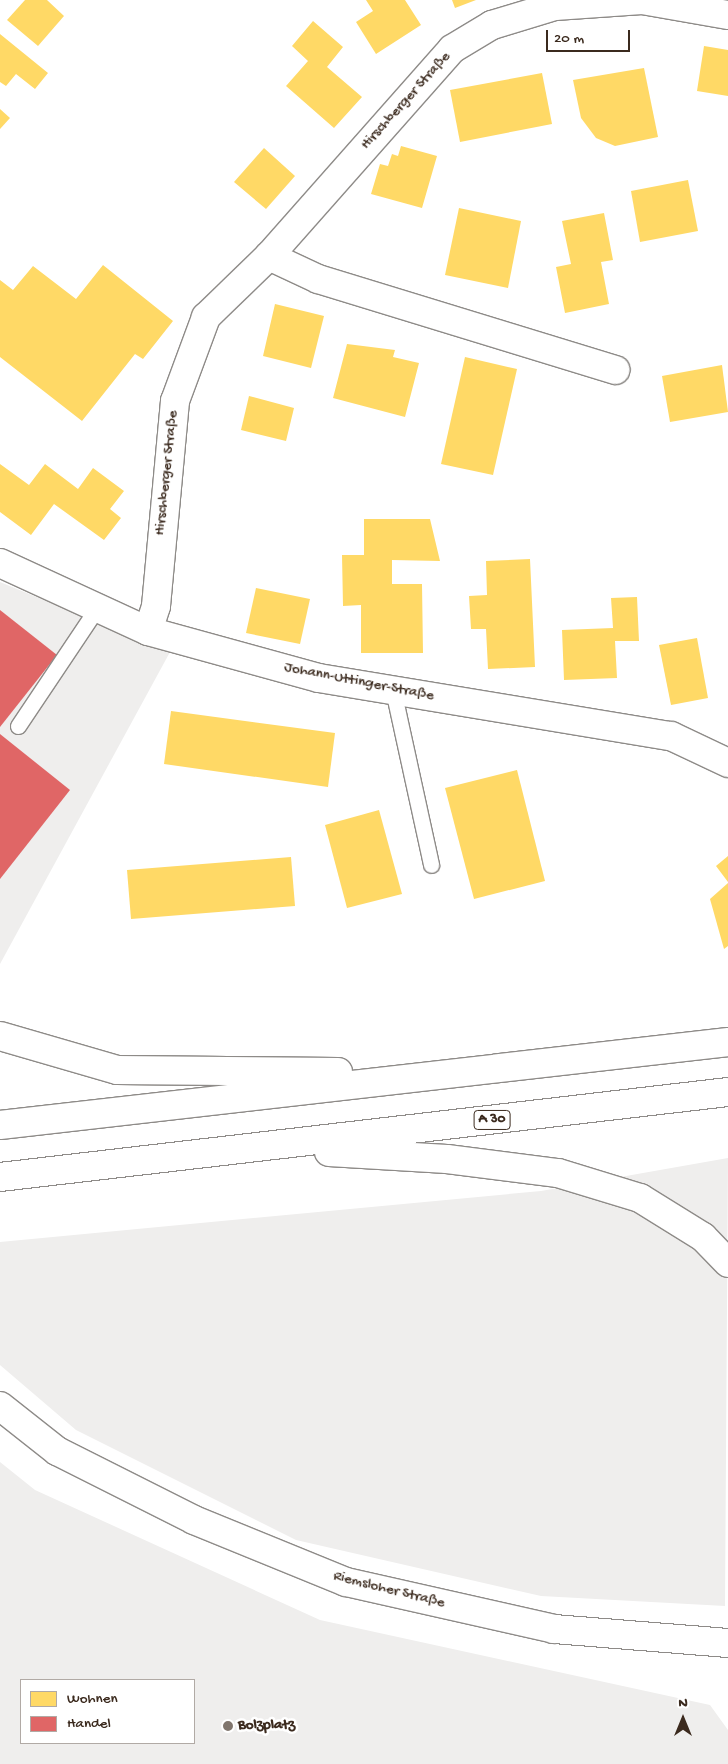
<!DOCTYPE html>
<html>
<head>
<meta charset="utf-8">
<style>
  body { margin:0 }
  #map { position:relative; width:728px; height:1764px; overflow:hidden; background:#fff; font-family:"Gochi Hand",sans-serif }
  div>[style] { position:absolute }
  .built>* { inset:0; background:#efeeed }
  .homes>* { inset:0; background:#ffd966 }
  .shops>* { inset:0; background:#e06666 }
  .roads { filter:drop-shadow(1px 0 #8e8b88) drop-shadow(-1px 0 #8e8b88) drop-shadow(0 1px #8e8b88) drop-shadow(0 -1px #8e8b88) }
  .service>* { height:15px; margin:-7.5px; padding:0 7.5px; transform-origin:7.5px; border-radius:7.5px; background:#fff }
  .minor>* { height:28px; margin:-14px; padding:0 14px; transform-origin:14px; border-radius:14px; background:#fff }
  .secondary>* { height:28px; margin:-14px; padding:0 14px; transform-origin:14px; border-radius:14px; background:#fff }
  .motorway>* { height:28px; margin:-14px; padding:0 14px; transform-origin:14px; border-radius:14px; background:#fff }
  .dots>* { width:14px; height:14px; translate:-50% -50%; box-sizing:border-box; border:2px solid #fff; border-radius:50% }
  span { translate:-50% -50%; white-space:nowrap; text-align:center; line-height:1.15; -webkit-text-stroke:5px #fff; paint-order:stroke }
  .shield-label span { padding:1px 4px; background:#fff; border:1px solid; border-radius:4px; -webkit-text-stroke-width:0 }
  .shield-label { font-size:14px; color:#3b2a1e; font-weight:700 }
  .street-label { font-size:15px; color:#3b2a1e }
  .poi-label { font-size:15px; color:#3b2a1e; font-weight:700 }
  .left { translate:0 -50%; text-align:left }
  .legend { position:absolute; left:20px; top:1679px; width:175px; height:65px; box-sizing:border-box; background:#fff; border:1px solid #b1aaa5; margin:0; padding:6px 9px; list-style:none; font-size:15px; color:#3b2a1e }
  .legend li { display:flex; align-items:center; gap:10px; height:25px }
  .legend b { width:25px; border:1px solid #b1aaa5 }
  .north { position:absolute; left:658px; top:1694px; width:50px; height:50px; -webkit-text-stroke:4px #fff; paint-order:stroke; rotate:0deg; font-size:14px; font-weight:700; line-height:20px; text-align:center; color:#3b2a1e }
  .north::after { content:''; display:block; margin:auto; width:18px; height:22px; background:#3b2a1e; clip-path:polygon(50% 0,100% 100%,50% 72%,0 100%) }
  .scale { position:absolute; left:546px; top:30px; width:84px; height:22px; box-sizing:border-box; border:2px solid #3b2a1e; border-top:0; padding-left:6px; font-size:15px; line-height:18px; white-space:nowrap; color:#3b2a1e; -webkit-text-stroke:4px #fff; paint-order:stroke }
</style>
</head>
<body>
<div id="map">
  <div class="built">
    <div style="clip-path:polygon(0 582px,170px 652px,0 964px)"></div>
    <div style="clip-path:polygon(728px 1158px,725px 1606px,541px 1596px,296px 1540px,76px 1430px,0 1365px,0 1242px,541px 1191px)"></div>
    <div style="clip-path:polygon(evenodd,0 1462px,35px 1490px,320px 1620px,710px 1705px,728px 1730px,728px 1764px,0 1764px,0 1462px,21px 1680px,194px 1680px,194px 1743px,21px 1743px,21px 1680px)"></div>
  </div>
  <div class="homes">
    <div style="clip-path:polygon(25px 0,47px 0,64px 16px,38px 46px,7px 20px)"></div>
    <div style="clip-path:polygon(366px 0,405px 0,421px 25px,376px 54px,356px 22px,373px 11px)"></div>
    <div style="clip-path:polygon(452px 0,476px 0,455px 8px)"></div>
    <div style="clip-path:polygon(313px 21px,343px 47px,327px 67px,362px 97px,334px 128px,286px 86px,308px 61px,292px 46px)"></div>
    <div style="clip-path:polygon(0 34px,48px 73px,35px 89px,16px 74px,6px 86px,0 82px)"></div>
    <div style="clip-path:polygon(704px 46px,728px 50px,728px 96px,697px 91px)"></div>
    <div style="clip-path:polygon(644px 68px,658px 137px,615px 146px,596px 138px,581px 118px,573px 80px)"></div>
    <div style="clip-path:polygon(542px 73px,552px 124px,460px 142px,450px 90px)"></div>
    <div style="clip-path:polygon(0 109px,10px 118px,0 129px)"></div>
    <div style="clip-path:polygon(401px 146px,437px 156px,422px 208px,371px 194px,380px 164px,388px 166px,392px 154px,398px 156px)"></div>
    <div style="clip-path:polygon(264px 148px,295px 176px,266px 209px,234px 182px)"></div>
    <div style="clip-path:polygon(688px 180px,698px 231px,640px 242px,631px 191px)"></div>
    <div style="clip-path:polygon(459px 208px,521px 221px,508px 288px,445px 275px)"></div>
    <div style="clip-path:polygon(604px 213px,613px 260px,601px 262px,609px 304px,565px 313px,556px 267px,571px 264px,562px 221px)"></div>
    <div style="clip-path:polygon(103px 265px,173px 321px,143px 359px,135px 354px,82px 421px,0 357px,0 280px,13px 290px,33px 266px,76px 299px)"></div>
    <div style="clip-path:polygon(275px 304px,324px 316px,311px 368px,263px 356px)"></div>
    <div style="clip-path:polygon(347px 344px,395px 350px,393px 357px,419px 363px,405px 417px,333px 398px)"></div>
    <div style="clip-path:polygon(465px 357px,517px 369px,493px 475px,441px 464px)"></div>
    <div style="clip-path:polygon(722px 365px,728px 412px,670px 422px,662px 376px)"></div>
    <div style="clip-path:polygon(249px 396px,294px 408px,286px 441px,241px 430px)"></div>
    <div style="clip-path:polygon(0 464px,29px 485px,45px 464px,78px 489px,93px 468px,124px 491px,110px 509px,121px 518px,104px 540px,54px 504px,31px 535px,0 512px)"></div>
    <div style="clip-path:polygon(364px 519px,430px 519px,440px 561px,392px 560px,392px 584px,422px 584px,423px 653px,361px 653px,361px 605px,343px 606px,342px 555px,364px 555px)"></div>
    <div style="clip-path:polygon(530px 559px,535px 667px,488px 669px,486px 629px,471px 629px,469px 596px,487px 595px,486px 561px)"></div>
    <div style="clip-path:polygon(256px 588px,310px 599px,300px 644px,246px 633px)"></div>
    <div style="clip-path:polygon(637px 597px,639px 641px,615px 641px,617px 678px,564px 680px,562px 630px,613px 628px,611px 598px)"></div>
    <div style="clip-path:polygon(697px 638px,708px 698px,671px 705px,659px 645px)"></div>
    <div style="clip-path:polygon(171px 711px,335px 733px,328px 787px,164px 764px)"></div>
    <div style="clip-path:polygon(517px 770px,545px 881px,474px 899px,445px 788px)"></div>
    <div style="clip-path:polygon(379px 810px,402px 894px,347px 908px,325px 825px)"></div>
    <div style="clip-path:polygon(728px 856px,728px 882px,716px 866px)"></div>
    <div style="clip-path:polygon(291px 857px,295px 906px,131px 919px,127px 870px)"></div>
    <div style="clip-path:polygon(728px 883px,728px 946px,724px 949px,710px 899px)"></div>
  </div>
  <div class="shops">
    <div style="clip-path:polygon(0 610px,57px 655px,0 727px)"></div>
    <div style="clip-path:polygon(0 734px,70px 790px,0 879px)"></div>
  </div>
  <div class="roads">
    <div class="service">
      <div style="left:393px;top:690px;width:179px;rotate:77.7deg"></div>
      <div style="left:18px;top:726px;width:142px;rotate:-56.2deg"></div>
    </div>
    <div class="minor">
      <div style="left:269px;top:256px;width:54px;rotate:25.1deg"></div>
      <div style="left:318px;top:279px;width:311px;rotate:17deg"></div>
      <div style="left:0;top:563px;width:163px;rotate:24.7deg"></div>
      <div style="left:148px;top:631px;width:177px;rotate:15.4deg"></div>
      <div style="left:319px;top:678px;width:357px;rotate:9.4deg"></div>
      <div style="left:671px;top:736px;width:63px;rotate:25.3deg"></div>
      <div style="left:148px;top:631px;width:26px;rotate:-72deg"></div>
      <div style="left:156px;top:606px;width:206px;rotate:-84.7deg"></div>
      <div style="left:175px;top:401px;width:90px;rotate:-69.7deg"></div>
      <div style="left:206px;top:317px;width:88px;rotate:-44.1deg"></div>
      <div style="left:269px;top:256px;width:276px;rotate:-48.5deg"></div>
      <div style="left:452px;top:49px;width:47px;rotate:-31deg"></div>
      <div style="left:492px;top:25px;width:66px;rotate:-16.8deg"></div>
      <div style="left:555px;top:6px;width:87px;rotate:-3.9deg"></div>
      <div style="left:642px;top:0;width:87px;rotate:9.9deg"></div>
    </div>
    <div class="secondary">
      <div style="left:0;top:1406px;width:73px;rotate:38.3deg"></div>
      <div style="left:57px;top:1451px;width:153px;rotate:26.7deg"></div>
      <div style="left:194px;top:1520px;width:164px;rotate:22.2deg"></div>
      <div style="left:346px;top:1582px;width:213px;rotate:12.7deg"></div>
      <div style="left:554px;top:1629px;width:175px;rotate:4.6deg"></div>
    </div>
    <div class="motorway">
      <div style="left:0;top:1036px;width:122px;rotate:16.2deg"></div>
      <div style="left:117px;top:1070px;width:221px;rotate:0.5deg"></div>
      <div style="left:0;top:1125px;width:733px;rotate:-6.5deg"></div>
      <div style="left:329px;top:1152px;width:118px;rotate:3.4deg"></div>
      <div style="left:447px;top:1159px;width:112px;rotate:7.2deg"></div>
      <div style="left:558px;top:1173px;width:86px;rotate:17deg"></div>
      <div style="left:640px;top:1198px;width:74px;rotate:31.8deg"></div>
      <div style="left:703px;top:1237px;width:36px;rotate:46deg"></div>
      <div style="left:0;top:1177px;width:733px;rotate:-6.66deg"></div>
    </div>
  </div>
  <div class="dots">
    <div style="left:228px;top:1726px;background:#80756d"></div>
  </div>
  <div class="shield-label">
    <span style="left:492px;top:1120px">A 30</span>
  </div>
  <div class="street-label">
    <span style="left:406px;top:101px;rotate:-48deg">Hirschberger Straße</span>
    <span style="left:167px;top:473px;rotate:-84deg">Hirschberger Straße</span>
    <span style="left:359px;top:682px;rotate:11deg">Johann-Uttinger-Straße</span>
    <span style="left:389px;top:1590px;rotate:14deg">Riemsloher Straße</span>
  </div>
  <div class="poi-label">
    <span class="left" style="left:238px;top:1726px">Bolzplatz</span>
  </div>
  <ul class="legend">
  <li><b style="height:14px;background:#ffd966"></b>Wohnen</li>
  <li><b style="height:14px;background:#e06666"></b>Handel</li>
  </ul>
  <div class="north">N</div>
  <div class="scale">20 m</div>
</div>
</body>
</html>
